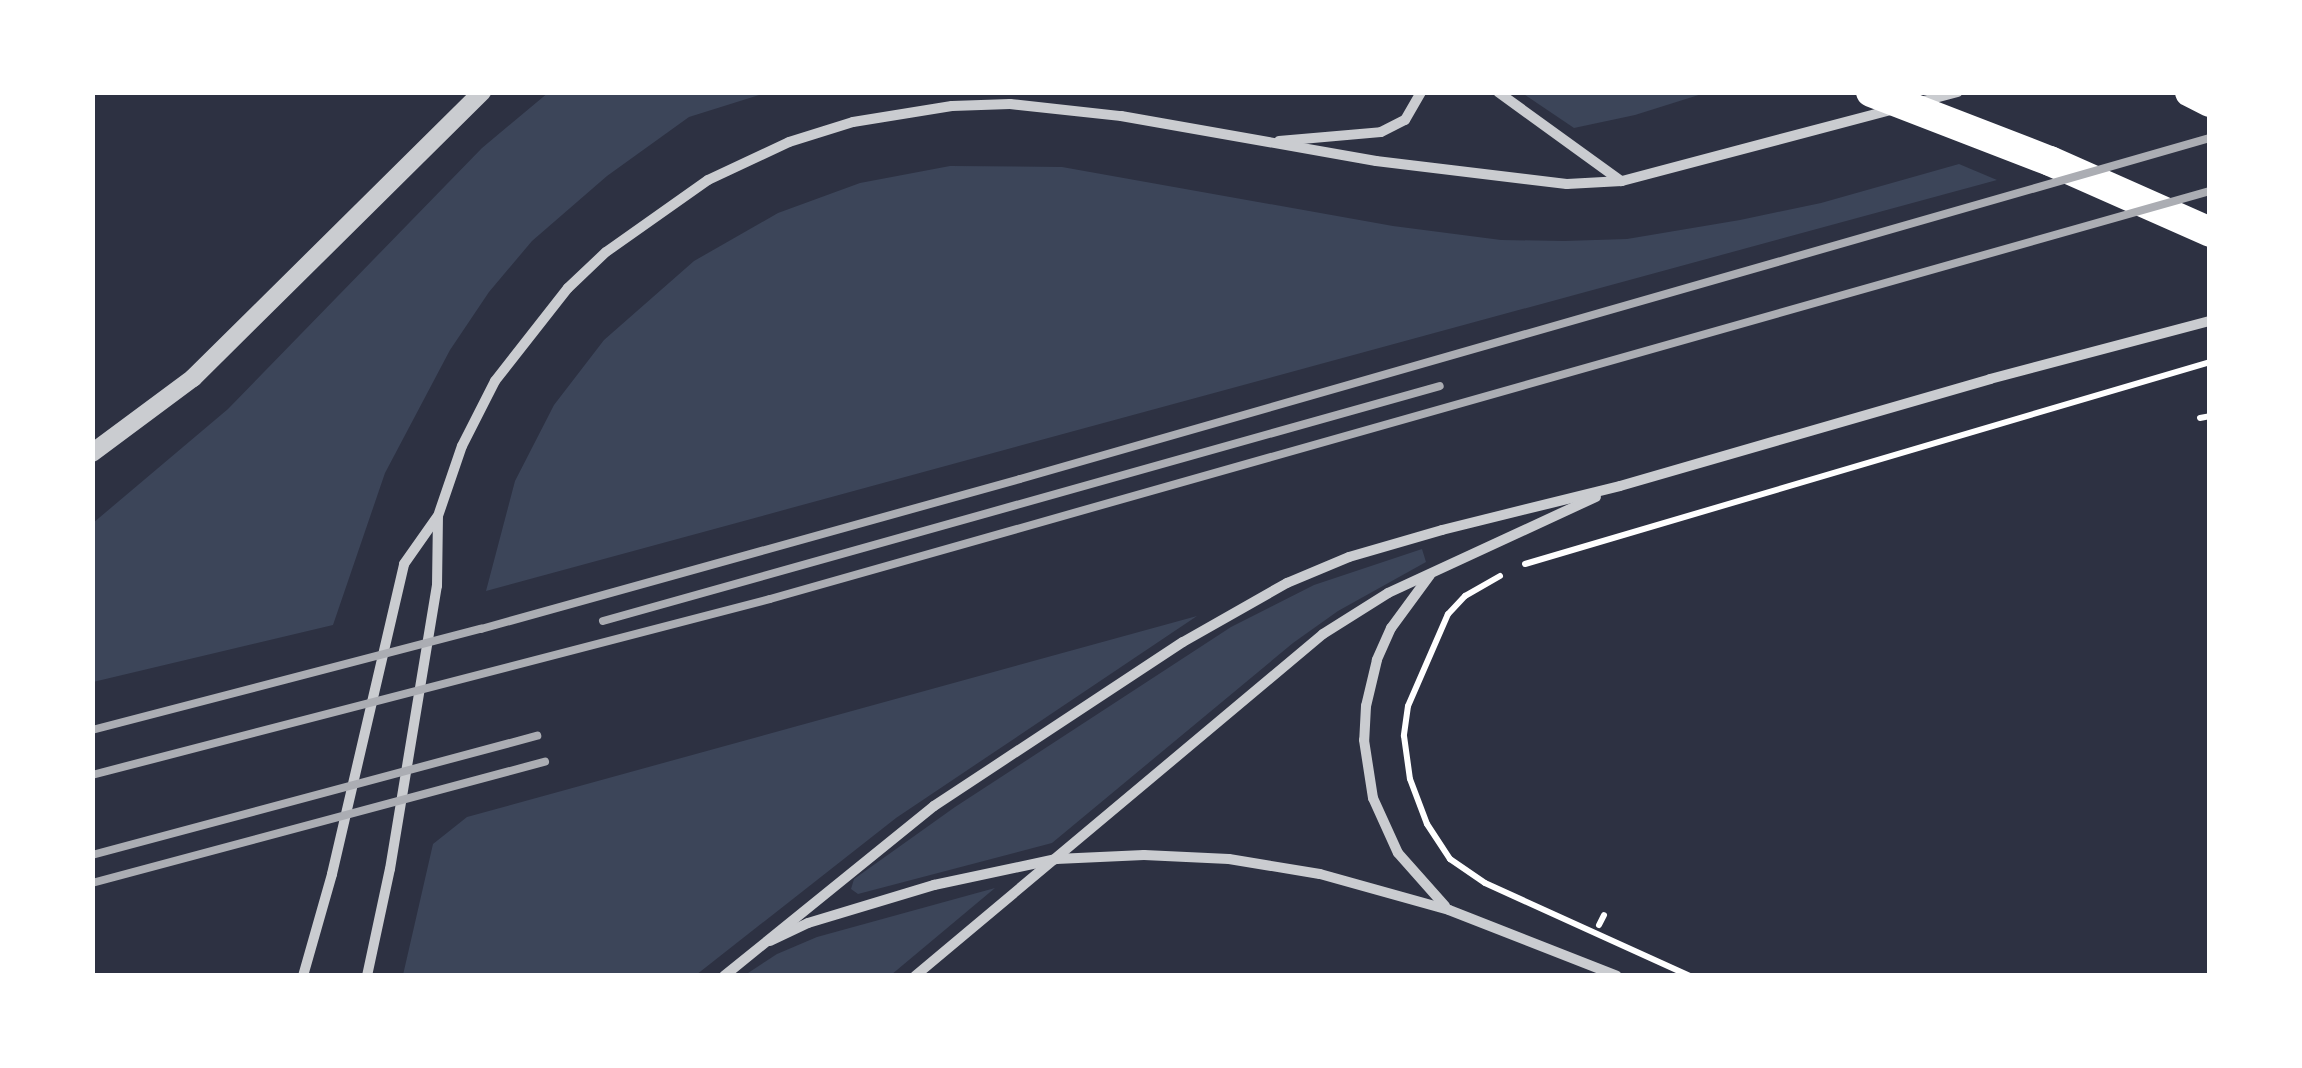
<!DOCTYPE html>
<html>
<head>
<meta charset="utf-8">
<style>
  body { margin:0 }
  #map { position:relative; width:2302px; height:1068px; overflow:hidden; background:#2d3142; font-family:"Public Sans",sans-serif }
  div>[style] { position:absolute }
  .green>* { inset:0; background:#3c4559 }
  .path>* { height:6px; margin:-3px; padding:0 3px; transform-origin:3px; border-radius:3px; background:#fff }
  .minor>* { height:10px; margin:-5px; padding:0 5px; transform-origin:5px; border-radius:5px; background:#caccd0 }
  .tertiary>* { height:18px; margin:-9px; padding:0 9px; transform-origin:9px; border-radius:9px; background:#caccd0 }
  .motorway>* { height:30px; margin:-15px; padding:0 15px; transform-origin:15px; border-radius:15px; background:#fff }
  .rail>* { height:8px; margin:-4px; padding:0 4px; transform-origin:4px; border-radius:4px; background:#abadb3 }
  span { translate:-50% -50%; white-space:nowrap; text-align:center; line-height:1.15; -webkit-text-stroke:10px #fff; paint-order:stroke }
  .frame { position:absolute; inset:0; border:95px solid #fff; pointer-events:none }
</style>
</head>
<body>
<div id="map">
  <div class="green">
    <div style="clip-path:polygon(549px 92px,766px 93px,689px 117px,607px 176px,532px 241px,489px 292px,450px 350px,385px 473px,333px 625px,93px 682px,93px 523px,228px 409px,482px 148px)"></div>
    <div style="clip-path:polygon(1522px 93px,1705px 93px,1635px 115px,1574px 128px)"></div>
    <div style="clip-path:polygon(1959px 164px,1997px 180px,486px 591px,515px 481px,554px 405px,604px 340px,694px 261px,778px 213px,860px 183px,950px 166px,1062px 167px,1393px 226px,1501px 240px,1564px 241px,1627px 239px,1740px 220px,1821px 203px)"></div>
    <div style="clip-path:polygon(1422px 549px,1426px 562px,1338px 611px,1293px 643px,1052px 843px,858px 894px,851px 889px,854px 879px,955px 807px,1231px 627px,1314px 585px)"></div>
    <div style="clip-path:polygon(1197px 616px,896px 818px,696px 975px,403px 975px,433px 844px,467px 817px)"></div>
    <div style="clip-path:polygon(995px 888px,891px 975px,745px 975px,777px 954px,817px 937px)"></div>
  </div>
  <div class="path">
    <div style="left:2200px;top:418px;width:10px;rotate:-11deg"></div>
    <div style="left:1525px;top:564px;width:714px;rotate:-16.43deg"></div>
    <div style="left:1500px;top:576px;width:40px;rotate:150.3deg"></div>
    <div style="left:1465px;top:596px;width:25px;rotate:133deg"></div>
    <div style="left:1448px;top:614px;width:100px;rotate:113.5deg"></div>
    <div style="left:1408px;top:706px;width:30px;rotate:98deg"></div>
    <div style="left:1404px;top:736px;width:43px;rotate:82.1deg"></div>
    <div style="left:1410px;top:779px;width:48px;rotate:69.3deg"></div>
    <div style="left:1427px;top:824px;width:42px;rotate:56.7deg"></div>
    <div style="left:1450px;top:859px;width:42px;rotate:34.4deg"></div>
    <div style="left:1485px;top:883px;width:225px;rotate:24.4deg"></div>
    <div style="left:1599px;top:925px;width:11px;rotate:-63deg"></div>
  </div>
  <div class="minor">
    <div style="left:1498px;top:92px;width:152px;rotate:35.9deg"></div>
    <div style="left:1920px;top:102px;width:39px;rotate:-15deg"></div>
    <div style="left:1279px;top:141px;width:102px;rotate:-5deg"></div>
    <div style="left:1381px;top:132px;width:27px;rotate:-27deg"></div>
    <div style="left:1405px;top:120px;width:32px;rotate:-60deg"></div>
    <div style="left:1430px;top:575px;width:66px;rotate:126.3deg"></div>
    <div style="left:1391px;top:628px;width:35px;rotate:114deg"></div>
    <div style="left:1377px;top:660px;width:47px;rotate:103.4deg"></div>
    <div style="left:1366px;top:706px;width:34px;rotate:93deg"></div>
    <div style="left:1364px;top:740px;width:59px;rotate:81.2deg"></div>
    <div style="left:1373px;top:798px;width:60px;rotate:65.6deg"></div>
    <div style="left:1398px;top:853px;width:71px;rotate:48.4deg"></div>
    <div style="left:770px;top:941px;width:42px;rotate:-25.3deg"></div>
    <div style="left:808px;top:923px;width:132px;rotate:-16.8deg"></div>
    <div style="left:934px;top:885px;width:125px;rotate:-12deg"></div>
    <div style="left:1056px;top:859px;width:88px;rotate:-2.6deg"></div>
    <div style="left:1144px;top:855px;width:85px;rotate:2.7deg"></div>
    <div style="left:1229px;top:859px;width:92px;rotate:9.4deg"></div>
    <div style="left:1320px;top:874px;width:134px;rotate:15.6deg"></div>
    <div style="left:1449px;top:910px;width:180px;rotate:21.4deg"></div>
    <div style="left:303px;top:976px;width:106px;rotate:-74.1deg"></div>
    <div style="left:332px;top:874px;width:318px;rotate:-76.9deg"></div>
    <div style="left:404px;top:564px;width:57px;rotate:-54.9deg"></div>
    <div style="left:367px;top:976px;width:109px;rotate:-77.9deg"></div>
    <div style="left:390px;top:869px;width:287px;rotate:-80.6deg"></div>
    <div style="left:437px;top:586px;width:70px;rotate:-89.2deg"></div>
    <div style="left:438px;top:516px;width:74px;rotate:-71.1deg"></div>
    <div style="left:462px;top:446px;width:73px;rotate:-63.1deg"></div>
    <div style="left:495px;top:381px;width:118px;rotate:-51.9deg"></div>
    <div style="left:568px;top:288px;width:52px;rotate:-43.5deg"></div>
    <div style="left:606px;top:252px;width:125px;rotate:-35.2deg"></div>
    <div style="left:708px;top:180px;width:89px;rotate:-25.1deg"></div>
    <div style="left:789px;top:142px;width:67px;rotate:-17.4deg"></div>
    <div style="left:853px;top:122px;width:100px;rotate:-9.2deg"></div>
    <div style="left:952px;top:106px;width:58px;rotate:-2deg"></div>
    <div style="left:1010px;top:104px;width:112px;rotate:6.2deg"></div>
    <div style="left:1121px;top:116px;width:259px;rotate:10deg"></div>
    <div style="left:1376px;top:161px;width:192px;rotate:6.9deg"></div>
    <div style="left:1567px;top:184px;width:55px;rotate:-3.1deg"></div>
    <div style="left:1622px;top:181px;width:281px;rotate:-14.8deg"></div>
    <div style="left:724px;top:976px;width:270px;rotate:-39deg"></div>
    <div style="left:934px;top:806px;width:298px;rotate:-33.4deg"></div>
    <div style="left:1183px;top:642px;width:120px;rotate:-29.6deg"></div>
    <div style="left:1287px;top:583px;width:67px;rotate:-22.8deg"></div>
    <div style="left:1349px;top:557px;width:97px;rotate:-16.2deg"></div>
    <div style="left:1442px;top:530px;width:183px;rotate:-13.9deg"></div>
    <div style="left:1620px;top:486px;width:385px;rotate:-16.1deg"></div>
    <div style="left:1990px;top:379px;width:228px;rotate:-14.8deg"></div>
    <div style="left:915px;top:976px;width:532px;rotate:-39.97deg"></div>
    <div style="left:1323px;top:634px;width:77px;rotate:-32.2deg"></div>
    <div style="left:1388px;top:593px;width:229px;rotate:-24.8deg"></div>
  </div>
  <div class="tertiary">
    <div style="left:92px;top:453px;width:126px;rotate:-36.6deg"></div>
    <div style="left:193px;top:378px;width:407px;rotate:-44.7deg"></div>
  </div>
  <div class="motorway">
    <div style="left:1871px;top:92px;width:192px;rotate:21.1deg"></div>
    <div style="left:2050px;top:161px;width:175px;rotate:23.9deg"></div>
    <div style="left:2190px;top:92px;width:22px;rotate:27deg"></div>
  </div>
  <div class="rail">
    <div style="left:603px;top:621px;width:869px;rotate:-15.68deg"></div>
    <div style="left:92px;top:730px;width:402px;rotate:-14.6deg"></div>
    <div style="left:481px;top:629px;width:559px;rotate:-15.55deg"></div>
    <div style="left:1020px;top:479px;width:1238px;rotate:-15.99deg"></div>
    <div style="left:92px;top:775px;width:700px;rotate:-14.55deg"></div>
    <div style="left:770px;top:599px;width:1497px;rotate:-15.82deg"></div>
    <div style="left:92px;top:855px;width:461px;rotate:-15deg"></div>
    <div style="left:92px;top:883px;width:469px;rotate:-15deg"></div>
  </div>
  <div class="frame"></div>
</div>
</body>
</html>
